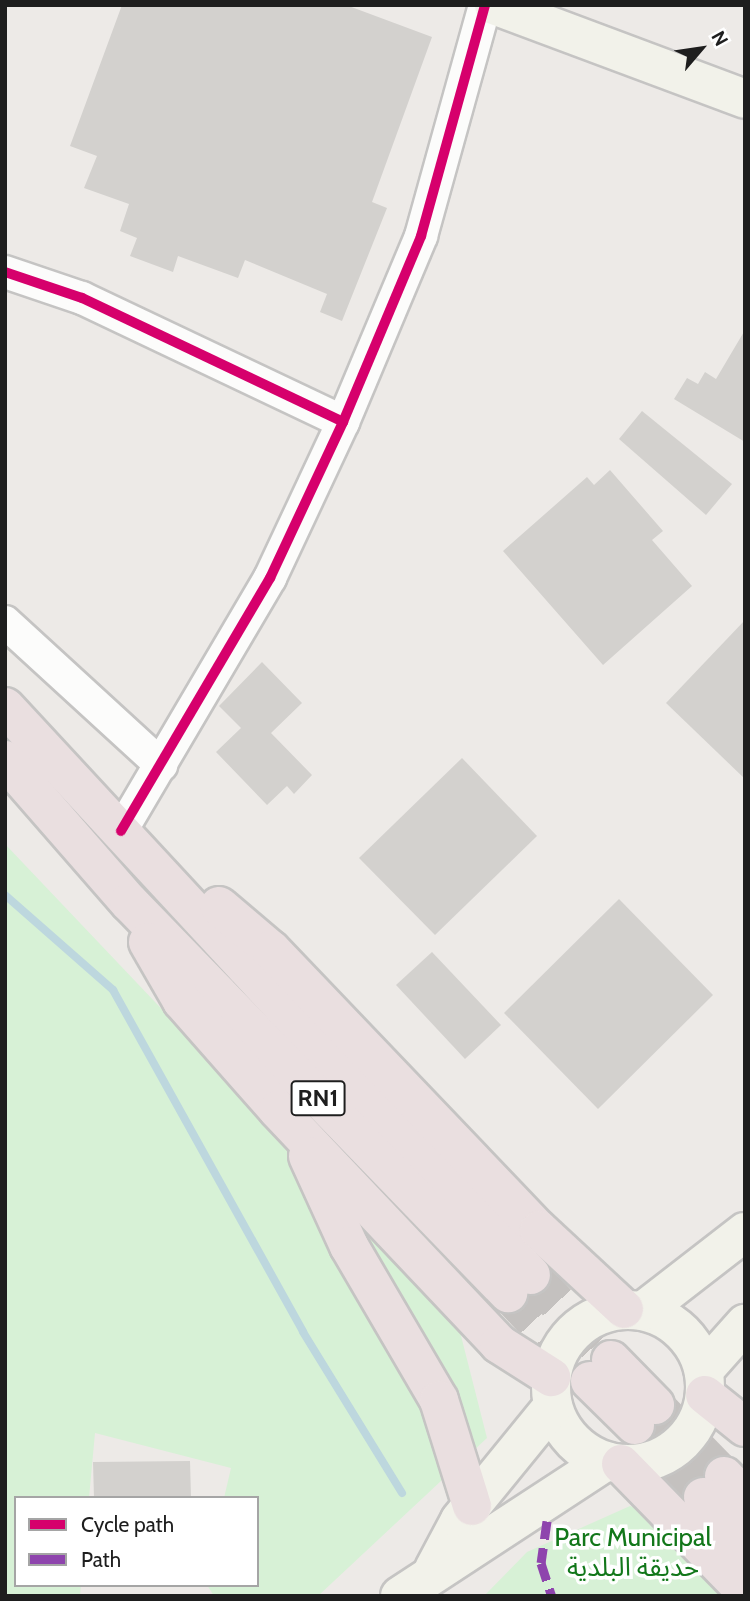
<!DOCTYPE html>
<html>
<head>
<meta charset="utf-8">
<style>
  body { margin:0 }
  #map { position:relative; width:750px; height:1601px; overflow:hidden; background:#edeae7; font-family:Cabin,"Noto Sans Arabic",sans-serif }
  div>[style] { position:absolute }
  .park>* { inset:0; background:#d7f1d6 }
  .stream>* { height:8px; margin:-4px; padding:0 4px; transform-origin:4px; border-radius:4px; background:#bdd7de }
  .building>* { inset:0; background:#d3d1ce }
  .highway-tunnel>* { height:38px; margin-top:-19px; transform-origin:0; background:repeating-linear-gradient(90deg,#c4c1bf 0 38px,transparent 0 57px) }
  .roads { filter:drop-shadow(2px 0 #c5c4c3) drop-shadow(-2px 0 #c5c4c3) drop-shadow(0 2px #c5c4c3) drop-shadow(0 -2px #c5c4c3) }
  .street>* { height:32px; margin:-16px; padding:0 16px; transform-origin:16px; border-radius:16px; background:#fcfcfb }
  .secondary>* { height:38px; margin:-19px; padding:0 19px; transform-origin:19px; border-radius:19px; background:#f2f2ea }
  .secondary>.ring { margin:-19px; padding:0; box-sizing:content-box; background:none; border:38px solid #f2f2ea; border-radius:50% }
  .highway>* { height:38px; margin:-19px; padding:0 19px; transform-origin:19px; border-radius:19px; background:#eadfe0 }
  .quiet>* { height:9px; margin-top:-4.5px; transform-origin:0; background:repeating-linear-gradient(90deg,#8e44ad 0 18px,transparent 0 27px) }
  .cycleway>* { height:10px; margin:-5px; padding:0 5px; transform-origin:5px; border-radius:5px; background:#d6006c }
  span { translate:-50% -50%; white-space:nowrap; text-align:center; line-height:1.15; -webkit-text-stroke:7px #fff; paint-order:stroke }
  .shield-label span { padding:2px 5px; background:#fff; border:2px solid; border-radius:5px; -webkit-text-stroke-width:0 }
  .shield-label { font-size:24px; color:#1e1e1e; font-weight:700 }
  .park-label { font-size:26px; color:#12771a }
  .frame { position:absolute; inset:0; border:7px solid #1e1e1e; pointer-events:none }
  .legend { position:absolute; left:14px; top:1496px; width:245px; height:91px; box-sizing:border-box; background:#fff; border:2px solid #a5a5a5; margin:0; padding:9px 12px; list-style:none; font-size:21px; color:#1e1e1e }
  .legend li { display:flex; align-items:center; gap:14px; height:35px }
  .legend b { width:35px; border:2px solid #a5a5a5 }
  .north { position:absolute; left:666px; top:14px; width:70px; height:70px; -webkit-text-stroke:5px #fff; paint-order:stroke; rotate:61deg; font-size:19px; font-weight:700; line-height:28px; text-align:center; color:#1e1e1e }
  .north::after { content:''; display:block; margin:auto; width:24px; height:32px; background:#1e1e1e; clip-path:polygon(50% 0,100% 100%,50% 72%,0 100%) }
</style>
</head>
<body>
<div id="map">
  <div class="park">
    <div style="clip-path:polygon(5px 844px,457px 1320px,487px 1438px,318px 1596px,214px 1596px,207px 1585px,257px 1585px,257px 1498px,224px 1498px,231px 1468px,95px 1433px,89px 1498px,16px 1498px,16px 1585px,81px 1585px,80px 1596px,5px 1596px)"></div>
    <div style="clip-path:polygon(630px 1506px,681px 1525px,745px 1596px,484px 1596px,527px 1552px)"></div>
  </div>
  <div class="stream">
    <div style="left:5px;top:895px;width:144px;rotate:41.3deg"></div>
    <div style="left:113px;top:990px;width:391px;rotate:60.9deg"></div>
    <div style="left:303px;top:1332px;width:189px;rotate:58.4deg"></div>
  </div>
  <div class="building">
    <div style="clip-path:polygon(122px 5px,346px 5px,432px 37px,372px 202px,387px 208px,342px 321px,320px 312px,327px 294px,245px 260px,238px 278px,178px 256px,173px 272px,130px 256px,137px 238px,120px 231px,129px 204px,84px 188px,97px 156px,70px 146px)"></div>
    <div style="clip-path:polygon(745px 330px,745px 442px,674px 399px,687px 378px,698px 384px,705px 372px,716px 379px)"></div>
    <div style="clip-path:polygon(642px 411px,732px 484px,706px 515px,619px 439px)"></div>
    <div style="clip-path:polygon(610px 470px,663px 531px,652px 540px,692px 586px,603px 665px,503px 551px,587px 477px,594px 485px)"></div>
    <div style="clip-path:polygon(745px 620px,745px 779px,666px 703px)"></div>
    <div style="clip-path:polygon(262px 662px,302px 703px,271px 733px,312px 775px,294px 794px,287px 786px,267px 805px,216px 752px,241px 728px,219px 706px)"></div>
    <div style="clip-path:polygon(462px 758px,537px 836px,435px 935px,359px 858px)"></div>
    <div style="clip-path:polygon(619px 899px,713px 995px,598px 1109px,504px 1013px)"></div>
    <div style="clip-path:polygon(432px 952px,501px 1025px,465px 1059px,396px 985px)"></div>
    <div style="clip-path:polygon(190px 1461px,191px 1498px,94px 1498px,93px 1462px)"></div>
  </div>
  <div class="highway-tunnel">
    <div style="left:531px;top:1275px;width:117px;rotate:46.7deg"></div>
    <div style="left:508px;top:1293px;width:120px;rotate:47deg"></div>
    <div style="left:655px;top:1405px;width:99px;rotate:45.8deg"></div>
    <div style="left:635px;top:1425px;width:99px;rotate:46.6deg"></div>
  </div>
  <div class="roads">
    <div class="street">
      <div style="left:5px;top:272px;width:81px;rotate:18.7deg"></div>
      <div style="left:82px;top:298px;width:289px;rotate:25.4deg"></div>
      <div style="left:5px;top:622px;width:212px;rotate:42.5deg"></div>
      <div style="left:121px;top:831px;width:294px;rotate:-59.5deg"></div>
      <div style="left:270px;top:578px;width:172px;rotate:-64.9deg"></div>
      <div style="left:343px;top:422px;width:202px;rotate:-67.2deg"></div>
      <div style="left:421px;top:236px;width:240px;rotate:-74.5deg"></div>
    </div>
    <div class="secondary">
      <div style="left:494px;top:5px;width:268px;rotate:20.5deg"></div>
      <div class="ring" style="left:551px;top:1310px;width:116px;height:116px"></div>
      <div style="left:643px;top:1311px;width:129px;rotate:-37.8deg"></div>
      <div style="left:704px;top:1370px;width:62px;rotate:-48.3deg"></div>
      <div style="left:434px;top:1569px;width:55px;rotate:-62deg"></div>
      <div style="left:460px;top:1520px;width:147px;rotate:-50.8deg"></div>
      <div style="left:400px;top:1596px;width:246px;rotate:-33.2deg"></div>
    </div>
    <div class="highway">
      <div style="left:5px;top:707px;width:774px;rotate:47.2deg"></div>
      <div style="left:5px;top:760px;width:189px;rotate:48.9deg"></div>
      <div style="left:129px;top:902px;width:545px;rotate:45.89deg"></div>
      <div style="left:219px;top:906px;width:68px;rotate:40.2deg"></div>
      <div style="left:271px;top:950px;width:388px;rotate:46.3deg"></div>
      <div style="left:539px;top:1230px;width:116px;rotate:42.9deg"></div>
      <div style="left:148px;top:942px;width:68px;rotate:60deg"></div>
      <div style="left:182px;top:1001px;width:145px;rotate:48.6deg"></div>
      <div style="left:278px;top:1110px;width:322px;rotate:46.6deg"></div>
      <div style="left:499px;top:1344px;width:62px;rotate:32.4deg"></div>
      <div style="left:308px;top:1156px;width:99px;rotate:65.5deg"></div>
      <div style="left:349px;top:1246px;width:178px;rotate:59.7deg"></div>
      <div style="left:439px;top:1400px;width:111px;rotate:72.7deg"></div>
      <div style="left:611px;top:1360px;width:63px;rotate:45.6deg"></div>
      <div style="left:590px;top:1381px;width:63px;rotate:44.4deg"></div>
      <div style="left:705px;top:1395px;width:51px;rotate:38.7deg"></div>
      <div style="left:621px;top:1464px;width:177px;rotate:45.7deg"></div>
      <div style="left:724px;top:1476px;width:30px;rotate:46deg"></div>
      <div style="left:703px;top:1497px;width:65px;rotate:50deg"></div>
    </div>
  </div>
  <div class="quiet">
    <div style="left:547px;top:1521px;width:42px;rotate:98.1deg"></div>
    <div style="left:541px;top:1563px;width:35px;rotate:72deg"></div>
  </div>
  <div class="cycleway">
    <div style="left:5px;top:272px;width:81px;rotate:18.7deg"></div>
    <div style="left:82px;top:298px;width:289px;rotate:25.4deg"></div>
    <div style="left:121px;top:831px;width:294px;rotate:-59.5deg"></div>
    <div style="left:270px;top:578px;width:172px;rotate:-64.9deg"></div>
    <div style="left:343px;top:422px;width:202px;rotate:-67.2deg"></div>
    <div style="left:421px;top:236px;width:240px;rotate:-74.5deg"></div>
  </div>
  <div class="shield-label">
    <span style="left:318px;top:1098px">RN1</span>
  </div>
  <div class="park-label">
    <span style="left:633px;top:1553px">Parc Municipal<br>حديقة البلدية</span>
  </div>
  <div class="frame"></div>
  <ul class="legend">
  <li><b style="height:9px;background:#d6006c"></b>Cycle path</li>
  <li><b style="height:9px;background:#8e44ad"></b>Path</li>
  </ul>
  <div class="north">N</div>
</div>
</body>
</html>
